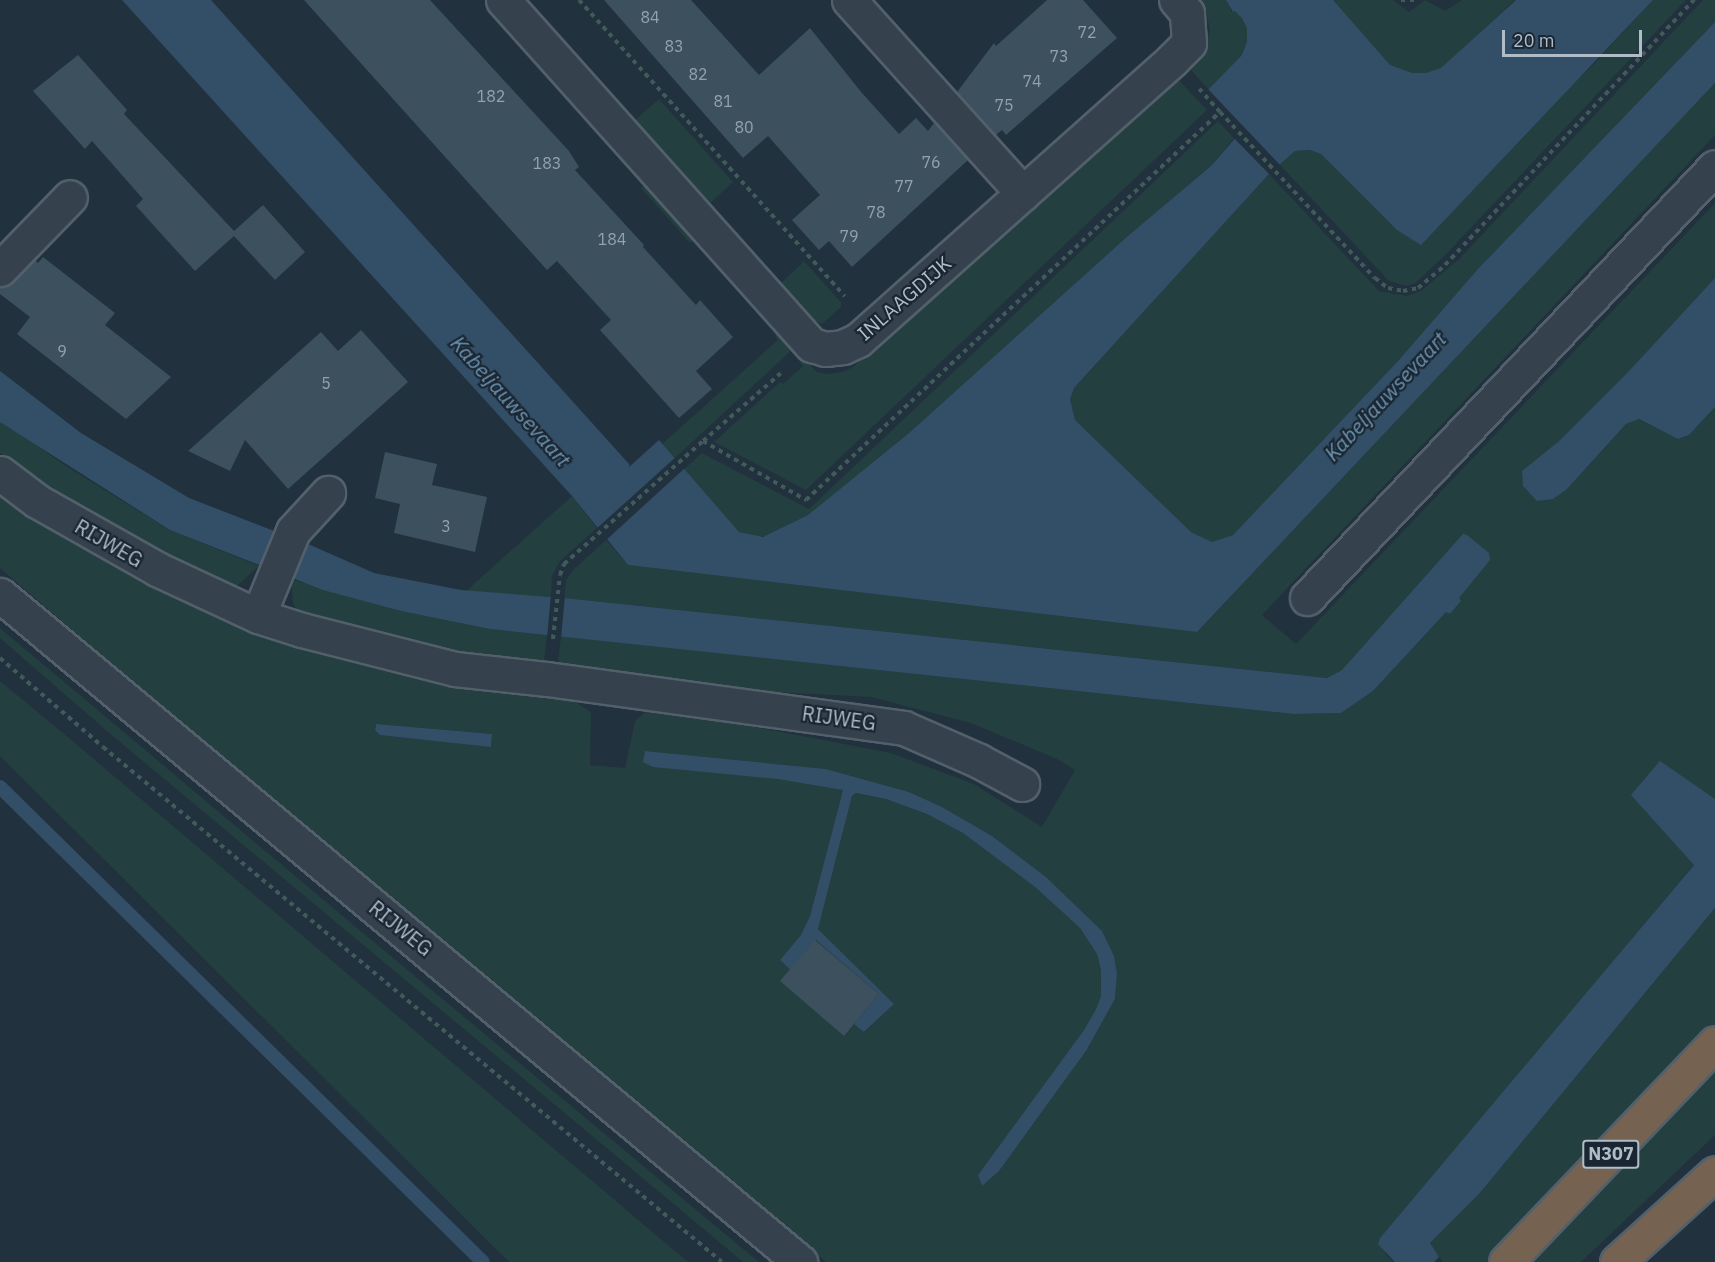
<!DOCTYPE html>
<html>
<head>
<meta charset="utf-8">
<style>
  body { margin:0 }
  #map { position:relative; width:1715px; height:1262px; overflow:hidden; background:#21313e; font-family:"IBM Plex Sans",sans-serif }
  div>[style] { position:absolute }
  .green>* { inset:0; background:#233f3f }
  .water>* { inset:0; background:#334f67 }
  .pier>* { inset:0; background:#21313e }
  .stream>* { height:14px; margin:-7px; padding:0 7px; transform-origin:7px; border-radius:7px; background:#334f67 }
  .building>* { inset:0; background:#3c505d }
  .path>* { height:4px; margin-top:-2px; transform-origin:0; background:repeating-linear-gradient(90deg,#415b5b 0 4.5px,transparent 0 9px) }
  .roads { filter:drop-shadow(2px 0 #53606c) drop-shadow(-2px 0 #53606c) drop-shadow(0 2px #53606c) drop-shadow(0 -2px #53606c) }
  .minor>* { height:33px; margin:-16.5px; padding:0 16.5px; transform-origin:16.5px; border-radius:16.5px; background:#35424e }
  .highway>* { height:33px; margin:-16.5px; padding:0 16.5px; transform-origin:16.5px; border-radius:16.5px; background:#756251 }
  span { translate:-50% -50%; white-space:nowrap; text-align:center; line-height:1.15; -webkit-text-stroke:4.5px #1a2733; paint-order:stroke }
  .number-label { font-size:16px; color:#93a2ae }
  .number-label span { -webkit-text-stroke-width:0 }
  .shield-label span { padding:2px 4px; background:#1a2733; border:2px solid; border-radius:4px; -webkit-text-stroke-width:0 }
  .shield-label { font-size:18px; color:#b0bdc9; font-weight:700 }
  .street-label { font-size:20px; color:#b0bdc9 }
  .water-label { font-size:21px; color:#6e93b0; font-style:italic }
  .scale { position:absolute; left:1502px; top:30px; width:140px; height:27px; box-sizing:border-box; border:3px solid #b0bdc9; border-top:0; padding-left:8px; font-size:18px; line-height:21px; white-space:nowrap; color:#b0bdc9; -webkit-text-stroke:4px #1a2733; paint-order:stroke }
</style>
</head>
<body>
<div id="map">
  <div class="green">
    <div style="clip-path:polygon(1199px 0,1226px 0,1232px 12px,1235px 10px,1267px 41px,1244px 128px,1188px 67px,1206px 46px,1210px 31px,1207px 16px)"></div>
    <div style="clip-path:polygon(1324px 0,1393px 0,1409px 12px,1425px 0,1445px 11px,1462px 0,1515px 0,1428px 81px,1394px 76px)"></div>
    <div style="clip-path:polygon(1653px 0,1686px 0,1449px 251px,1416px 283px,1406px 286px,1389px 281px,1279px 164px,1295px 151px,1310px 150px,1321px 153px,1397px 230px,1588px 70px)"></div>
    <div style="clip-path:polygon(1703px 0,1715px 0,1715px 22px,1477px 270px,1398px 361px,1233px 535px,1212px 542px,1191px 532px,1075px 420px,1070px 399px,1074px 388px,1269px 174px,1379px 291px,1407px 296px,1421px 291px,1460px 258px)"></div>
    <div style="clip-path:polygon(1176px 77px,1207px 110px,806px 490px,714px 442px,780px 382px,783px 384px,803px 366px,800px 363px,804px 358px,817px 372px,826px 374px,842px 372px,853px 367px)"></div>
    <div style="clip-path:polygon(evenodd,1715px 83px,1715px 135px,1262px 615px,1296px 644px,1715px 203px,1715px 278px,1628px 372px,1559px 441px,1522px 472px,1567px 489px,1626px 424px,1638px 419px,1679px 439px,1689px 435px,1715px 407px,1715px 804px,1705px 851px,1543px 1046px,1380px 1238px,1387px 1256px,1395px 1262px,826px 1262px,160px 706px,0 568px,0 488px,415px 676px,572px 700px,591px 712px,590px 765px,625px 768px,635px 721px,648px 710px,708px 718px,891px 753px,974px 784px,1042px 827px,1075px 770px,1057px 759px,971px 723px,871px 697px,711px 689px,561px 670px,558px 662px,561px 636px,1294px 714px,1341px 713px,1373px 691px,1446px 612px,1450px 614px,1461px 601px,1328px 678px,564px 598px,566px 580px,574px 569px,606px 540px,628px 565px,1197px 632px,1715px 83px,376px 724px,492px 734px,491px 746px,381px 735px,375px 729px,376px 724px,1715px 83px,645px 751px,826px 769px,909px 792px,942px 807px,992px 836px,1046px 877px,1102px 931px,1114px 956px,1117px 973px,1115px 999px,1086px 1051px,999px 1171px,982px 1186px,978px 1175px,1084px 1030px,1096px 1009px,1101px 996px,1101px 970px,1097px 954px,1080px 928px,1035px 887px,963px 833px,927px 814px,886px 799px,856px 793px,852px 796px,818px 929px,894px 1004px,865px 1032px,854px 1024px,879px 994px,816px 940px,792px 969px,780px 960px,801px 935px,810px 916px,843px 790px,645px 751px)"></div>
    <div style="clip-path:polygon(659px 99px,733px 182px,707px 206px,632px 123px)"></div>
    <div style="clip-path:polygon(1218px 121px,1234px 138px,1211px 166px,1129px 235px,909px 433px,808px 515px,766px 536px,745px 536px,734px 528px,684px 469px,702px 453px,809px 509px)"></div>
    <div style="clip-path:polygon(647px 182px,696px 238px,690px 243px,641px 188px)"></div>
    <div style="clip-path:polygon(804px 261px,841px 302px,841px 307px,822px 324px,808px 318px,779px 285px)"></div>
    <div style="clip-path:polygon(780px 332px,795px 347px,675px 458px,662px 444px,778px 340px,775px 336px)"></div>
    <div style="clip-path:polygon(0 420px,69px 468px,170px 530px,259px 566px,235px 588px,176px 563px,44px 486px,0 453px)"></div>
    <div style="clip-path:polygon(572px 496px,597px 528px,560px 561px,552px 576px,551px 597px,466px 591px)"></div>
    <div style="clip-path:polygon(291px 579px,401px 611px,490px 629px,547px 635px,544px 661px,534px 665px,464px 655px,299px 613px,293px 604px)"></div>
    <div style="clip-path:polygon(0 628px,351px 923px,759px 1262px,743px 1262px,108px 732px,0 638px)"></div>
    <div style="clip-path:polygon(0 681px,69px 738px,688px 1262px,509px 1262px,0 756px)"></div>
    <div style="clip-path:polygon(1715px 908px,1715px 1025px,1490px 1262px,1443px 1262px,1429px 1244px,1479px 1194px)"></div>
    <div style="clip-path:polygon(1715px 1058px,1715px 1135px,1581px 1262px,1520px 1262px)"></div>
  </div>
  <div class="water">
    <div style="clip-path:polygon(122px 0,211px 0,629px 464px,629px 467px,659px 440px,739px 532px,763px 537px,808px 515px,909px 433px,1129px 235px,1211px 166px,1244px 128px,1208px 90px,1242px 55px,1247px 42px,1247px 28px,1242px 18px,1235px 11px,1233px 12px,1226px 0,1333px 0,1390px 65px,1412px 73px,1426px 73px,1441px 68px,1516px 0,1653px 0,1421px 245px,1397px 230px,1321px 154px,1310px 150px,1295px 151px,1269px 174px,1074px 388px,1070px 399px,1075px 420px,1191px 532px,1212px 542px,1233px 535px,1398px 361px,1477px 270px,1715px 22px,1715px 83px,1197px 632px,628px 565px,572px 496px)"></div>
    <div style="clip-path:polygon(1715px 278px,1715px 407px,1689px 435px,1678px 439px,1639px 419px,1626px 424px,1567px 489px,1553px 499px,1537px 501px,1523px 486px,1522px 471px,1559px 441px,1628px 372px)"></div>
    <div style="clip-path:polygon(0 371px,81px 433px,189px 498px,308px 544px,374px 573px,461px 590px,564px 598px,1327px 678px,1342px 670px,1463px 534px,1467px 535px,1489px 553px,1490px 560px,1459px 598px,1461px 601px,1450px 614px,1446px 612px,1373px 691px,1341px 713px,1294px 714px,490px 629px,401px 611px,323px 590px,170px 530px,0 422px)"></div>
    <div style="clip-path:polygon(376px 724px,492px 734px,491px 747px,380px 735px,375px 730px)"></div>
    <div style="clip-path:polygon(645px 751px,826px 769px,909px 792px,942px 807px,992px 836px,1046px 877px,1102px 931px,1114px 956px,1117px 973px,1115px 999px,1086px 1051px,999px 1171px,982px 1186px,978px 1175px,1084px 1030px,1096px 1009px,1101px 996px,1101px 970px,1097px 954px,1080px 928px,1035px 887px,963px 833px,927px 814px,886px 799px,856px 793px,852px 796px,818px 929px,894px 1004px,864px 1032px,854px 1024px,879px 994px,816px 940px,791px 970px,780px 960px,801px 935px,810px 916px,843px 790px,778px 779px,653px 767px,643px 762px)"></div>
    <div style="clip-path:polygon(1660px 761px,1715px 799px,1715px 908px,1479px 1194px,1430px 1243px,1439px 1257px,1434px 1262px,1395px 1262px,1378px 1244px,1380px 1238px,1694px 865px,1631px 795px)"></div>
  </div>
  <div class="pier">
    <div style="clip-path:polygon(1206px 87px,1281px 166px,1271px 176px,1232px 136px,1240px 128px,1206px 92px)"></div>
    <div style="clip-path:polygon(677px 456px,686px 467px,604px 542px,595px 530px)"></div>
    <div style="clip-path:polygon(551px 594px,565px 595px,561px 639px,547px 638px)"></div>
  </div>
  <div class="stream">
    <div style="left:0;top:787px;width:677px;rotate:44.52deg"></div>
  </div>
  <div class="building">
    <div style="clip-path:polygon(304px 0,430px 0,569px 151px,579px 167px,575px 170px,644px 245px,643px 247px,696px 305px,700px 300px,733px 337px,696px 371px,712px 389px,679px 418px,600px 330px,611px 320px,557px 261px,547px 270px)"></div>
    <div style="clip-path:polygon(604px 0,691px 0,759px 75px,810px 28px,862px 93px,899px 134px,916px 118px,928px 131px,934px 123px,968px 160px,852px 267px,829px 241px,819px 250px,792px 220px,820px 195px,768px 136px,743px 158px)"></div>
    <div style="clip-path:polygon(1047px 0,1083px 0,1117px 38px,1006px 135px,1002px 130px,996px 135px,957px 92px,994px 43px,996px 46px)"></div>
    <div style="clip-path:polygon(78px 55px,127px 110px,124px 114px,234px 231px,263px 205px,305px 252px,275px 280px,234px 236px,195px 271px,136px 206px,143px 199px,92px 141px,85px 149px,33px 91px)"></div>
    <div style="clip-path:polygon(43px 257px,115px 313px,105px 325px,171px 377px,126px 419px,17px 334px,30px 317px,0 294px,0 287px,13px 282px,35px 260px,38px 263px)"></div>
    <div style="clip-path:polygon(361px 330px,408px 382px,288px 489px,245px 440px,230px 471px,188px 451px,321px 332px,338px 351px)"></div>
    <div style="clip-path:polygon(385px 452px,437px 464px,432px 485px,487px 497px,475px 552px,394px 533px,400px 504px,375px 498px)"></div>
    <div style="clip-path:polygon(815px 940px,879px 994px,844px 1036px,780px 981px)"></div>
  </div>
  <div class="path">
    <div style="left:579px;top:0;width:398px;rotate:48.1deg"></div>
    <div style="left:1401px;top:0;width:14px"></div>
    <div style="left:1220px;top:112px;width:227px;rotate:47deg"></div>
    <div style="left:1375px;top:278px;width:16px;rotate:38deg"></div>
    <div style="left:1388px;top:288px;width:15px;rotate:11deg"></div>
    <div style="left:1403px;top:291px;width:15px;rotate:-11deg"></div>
    <div style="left:1418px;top:288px;width:35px;rotate:-40deg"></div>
    <div style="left:1445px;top:265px;width:364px;rotate:-46.8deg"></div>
    <div style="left:703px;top:441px;width:103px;rotate:-41.1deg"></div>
    <div style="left:553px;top:639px;width:64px;rotate:-83.8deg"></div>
    <div style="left:560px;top:575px;width:12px;rotate:-70deg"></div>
    <div style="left:564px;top:564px;width:186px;rotate:-41.5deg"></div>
    <div style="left:703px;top:441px;width:119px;rotate:29.8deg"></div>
    <div style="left:806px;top:500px;width:567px;rotate:-43.14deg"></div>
    <div style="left:1220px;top:112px;width:31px;rotate:-132deg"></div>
    <div style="left:0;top:658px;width:136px;rotate:40.8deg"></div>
    <div style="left:103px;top:747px;width:805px;rotate:39.76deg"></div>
  </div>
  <div class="roads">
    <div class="minor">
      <div style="left:503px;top:0;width:463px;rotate:48.2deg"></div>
      <div style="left:812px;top:345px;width:14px;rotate:17deg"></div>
      <div style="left:825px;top:349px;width:18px;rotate:-6deg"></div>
      <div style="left:843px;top:347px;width:17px;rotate:-25deg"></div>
      <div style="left:858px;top:340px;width:421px;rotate:-41.7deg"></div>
      <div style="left:1172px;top:60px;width:24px;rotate:-45deg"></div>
      <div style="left:1189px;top:43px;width:30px;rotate:-94deg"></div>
      <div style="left:1187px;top:13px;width:17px;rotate:-130deg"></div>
      <div style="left:849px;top:0;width:260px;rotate:48deg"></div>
      <div style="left:0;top:269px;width:100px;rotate:-45.8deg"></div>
      <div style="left:0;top:473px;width:46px;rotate:37.1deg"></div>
      <div style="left:37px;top:501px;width:138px;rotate:29.5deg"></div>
      <div style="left:157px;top:569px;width:111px;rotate:25deg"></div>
      <div style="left:258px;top:616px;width:46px;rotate:17.7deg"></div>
      <div style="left:302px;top:630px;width:158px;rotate:14.3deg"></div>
      <div style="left:455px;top:669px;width:93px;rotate:6.2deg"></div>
      <div style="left:547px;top:679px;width:360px;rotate:7.8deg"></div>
      <div style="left:904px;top:728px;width:82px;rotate:23.7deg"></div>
      <div style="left:979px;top:761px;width:49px;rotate:28.1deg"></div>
      <div style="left:0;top:595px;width:1042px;rotate:39.82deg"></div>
      <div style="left:1307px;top:598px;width:593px;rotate:-46.57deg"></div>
      <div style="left:258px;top:616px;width:92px;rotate:-67.6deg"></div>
      <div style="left:293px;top:531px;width:52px;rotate:-47.4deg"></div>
    </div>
    <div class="highway">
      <div style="left:1506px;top:1262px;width:303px;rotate:-46.3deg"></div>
      <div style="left:1617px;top:1262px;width:132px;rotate:-42.2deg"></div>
    </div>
  </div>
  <div class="number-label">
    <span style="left:650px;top:17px">84</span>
    <span style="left:1087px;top:32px">72</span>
    <span style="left:674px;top:46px">83</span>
    <span style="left:1059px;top:56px">73</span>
    <span style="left:698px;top:74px">82</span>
    <span style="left:1032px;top:81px">74</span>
    <span style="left:491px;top:96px">182</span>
    <span style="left:723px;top:101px">81</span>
    <span style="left:1004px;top:105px">75</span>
    <span style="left:744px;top:127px">80</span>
    <span style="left:931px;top:162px">76</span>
    <span style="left:547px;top:163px">183</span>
    <span style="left:904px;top:186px">77</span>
    <span style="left:876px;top:212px">78</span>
    <span style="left:849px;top:236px">79</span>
    <span style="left:612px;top:239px">184</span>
    <span style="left:62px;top:351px">9</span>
    <span style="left:326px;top:383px">5</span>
    <span style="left:446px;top:526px">3</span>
  </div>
  <div class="shield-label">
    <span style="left:1611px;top:1154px">N307</span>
  </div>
  <div class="street-label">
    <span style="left:904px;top:298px;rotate:-41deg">INLAAGDIJK</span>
    <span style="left:109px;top:543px;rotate:30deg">RIJWEG</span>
    <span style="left:839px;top:718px;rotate:8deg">RIJWEG</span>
    <span style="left:401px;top:928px;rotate:39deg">RIJWEG</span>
  </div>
  <div class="water-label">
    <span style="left:1385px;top:396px;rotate:-47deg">Kabeljauwsevaart</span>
    <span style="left:511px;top:401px;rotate:48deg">Kabeljauwsevaart</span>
  </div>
  <div class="scale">20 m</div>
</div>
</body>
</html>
